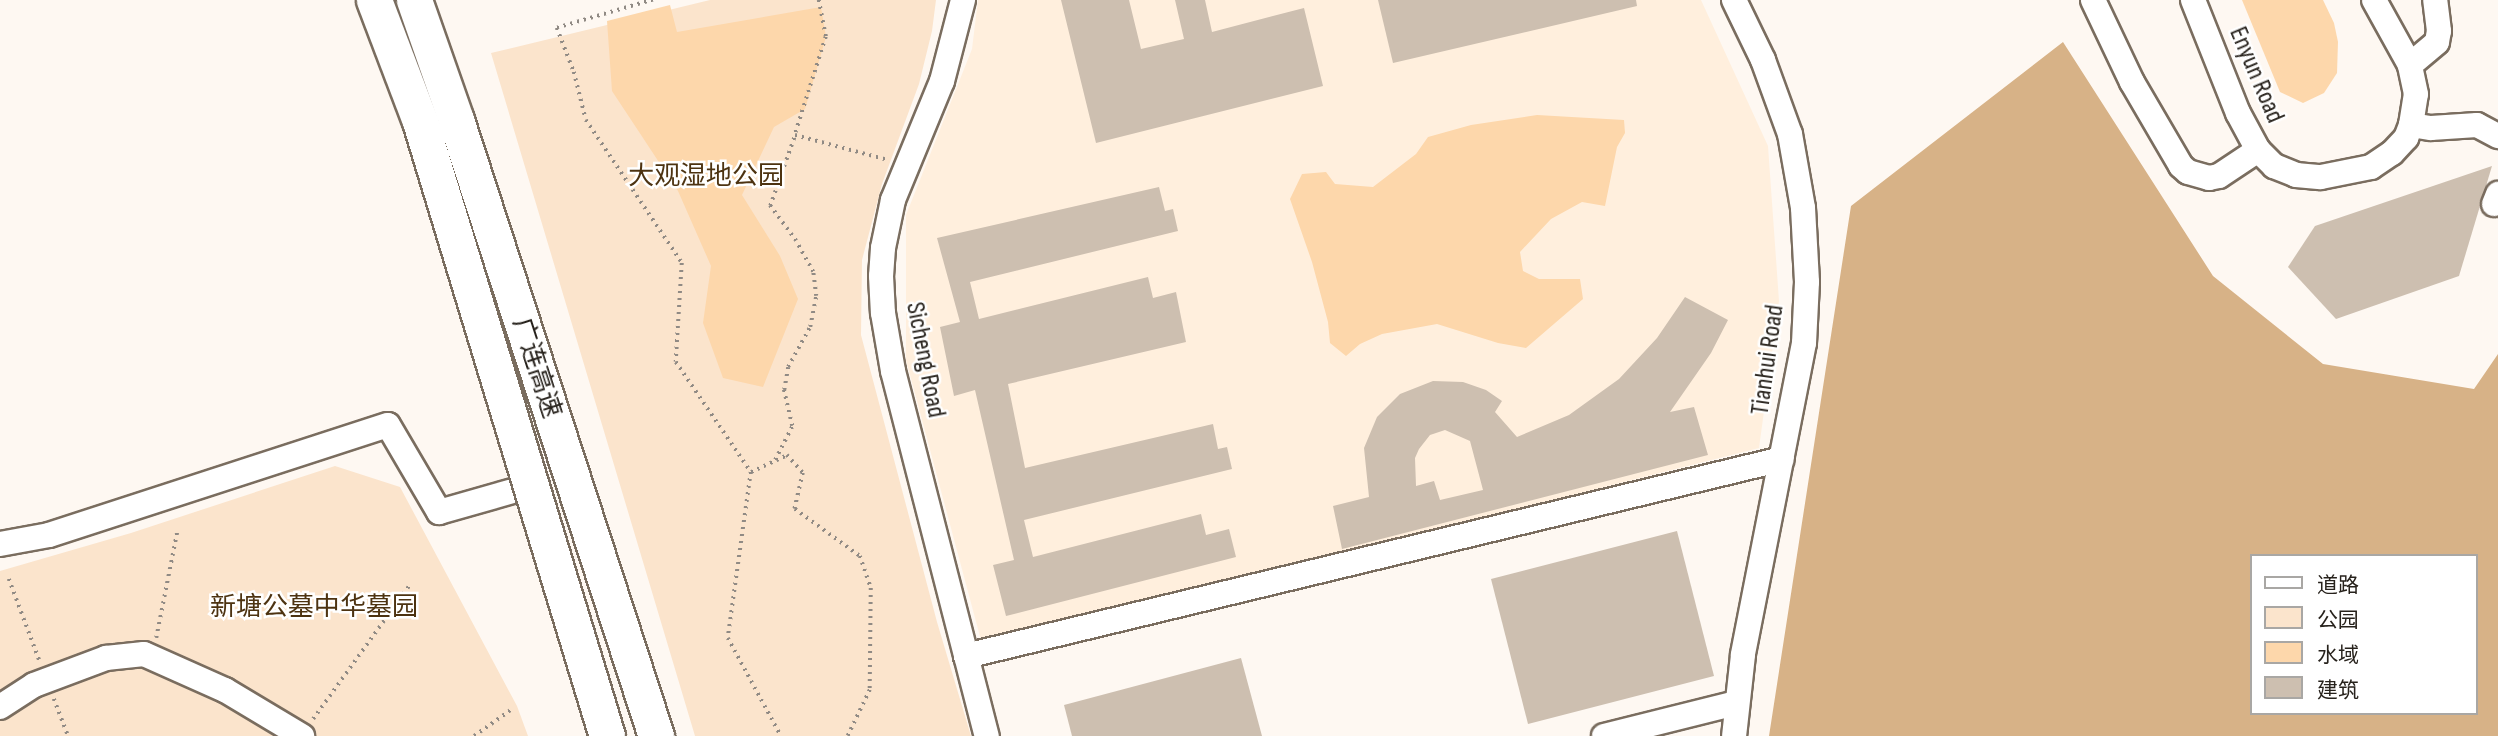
<!DOCTYPE html>
<html>
<head>
<meta charset="utf-8">
<style>
  body { margin:0 }
  #map { position:relative; width:2498px; height:736px; overflow:hidden; background:#fef8f2; font-family:"Sofia Sans Condensed","Noto Sans SC",sans-serif }
  div>[style] { position:absolute }
  .built>* { inset:0; background:#ffefdd }
  .green>* { inset:0; background:#fbe4cc }
  .forest>* { inset:0; background:#d7b287 }
  .water>* { inset:0; background:#fdd7ab }
  .building>* { inset:0; background:#cdbfb0 }
  .path>* { height:3.5px; margin-top:-1.75px; transform-origin:0; background:repeating-linear-gradient(90deg,#908a84 0 2px,transparent 0 7px) }
  .roads { filter:drop-shadow(2px 0 #7a6d5f) drop-shadow(-2px 0 #7a6d5f) drop-shadow(0 2px #7a6d5f) drop-shadow(0 -2px #7a6d5f) }
  .minor>* { height:24px; margin:-12px; padding:0 12px; transform-origin:12px; border-radius:12px; background:#fff }
  .bridges { filter:drop-shadow(2px 0 #7a6d5f) drop-shadow(-2px 0 #7a6d5f) drop-shadow(0 2px #7a6d5f) drop-shadow(0 -2px #7a6d5f) }
  .highway-bridge>* { height:35px; margin:-17.5px; padding:0 17.5px; transform-origin:17.5px; border-radius:17.5px; background:#fff }
  span { translate:-50% -50%; white-space:nowrap; text-align:center; line-height:1.15; -webkit-text-stroke:5px #fff; paint-order:stroke }
  .street-label { font-size:26px; color:#27221c }
  .park-label { font-size:26px; color:#4d3311 }
  .legend { position:absolute; left:2250px; top:554px; width:228px; height:161px; box-sizing:border-box; background:#fff; border:2px solid #a9a7a4; margin:0; padding:9px 12px; list-style:none; font-size:21px; color:#27221c }
  .legend li { display:flex; align-items:center; gap:14px; height:35px }
  .legend b { width:35px; border:2px solid #a9a7a4 }
</style>
</head>
<body>
<div id="map">
  <div class="built">
    <div style="clip-path:polygon(978px 0,1701px 0,1768px 146px,1779px 301px,1759px 448px,982px 644px,906px 360px,906px 215px,972px 49px)"></div>
  </div>
  <div class="green">
    <div style="clip-path:polygon(710px 0,936px 0,932px 31px,919px 84px,882px 184px,862px 260px,861px 335px,937px 622px,971px 736px,695px 736px,491px 53px)"></div>
    <div style="clip-path:polygon(335px 466px,400px 487px,517px 706px,528px 736px,0 736px,0 571px,131px 533px)"></div>
  </div>
  <div class="forest">
    <div style="clip-path:polygon(evenodd,2063px 42px,2213px 276px,2323px 364px,2474px 389px,2498px 354px,2498px 736px,1769px 736px,1851px 206px,2063px 42px,2251px 556px,2475px 556px,2475px 713px,2251px 713px,2251px 556px)"></div>
  </div>
  <div class="water">
    <div style="clip-path:polygon(2242px 0,2323px 0,2334px 23px,2338px 42px,2337px 73px,2324px 93px,2303px 103px,2280px 92px)"></div>
    <div style="clip-path:polygon(670px 5px,677px 32px,821px 7px,826px 37px,805px 109px,774px 127px,742px 195px,780px 256px,798px 299px,763px 387px,723px 378px,703px 323px,711px 266px,678px 191px,612px 91px,607px 21px)"></div>
    <div style="clip-path:polygon(1537px 115px,1624px 120px,1625px 133px,1617px 147px,1605px 206px,1582px 202px,1551px 219px,1520px 252px,1523px 271px,1539px 279px,1580px 279px,1583px 299px,1526px 348px,1498px 343px,1437px 324px,1382px 334px,1360px 344px,1346px 356px,1330px 343px,1328px 322px,1312px 262px,1290px 199px,1302px 174px,1326px 172px,1335px 184px,1373px 187px,1416px 154px,1428px 137px,1471px 125px)"></div>
  </div>
  <div class="building">
    <div style="clip-path:polygon(1061px 0,1129px 0,1141px 49px,1184px 39px,1175px 0,1205px 0,1212px 32px,1304px 8px,1323px 86px,1096px 143px)"></div>
    <div style="clip-path:polygon(1378px 0,1636px 0,1637px 6px,1393px 63px)"></div>
    <div style="clip-path:polygon(2492px 166px,2459px 276px,2336px 319px,2288px 267px,2315px 226px)"></div>
    <div style="clip-path:polygon(1159px 187px,1165px 211px,1173px 209px,1178px 231px,970px 282px,979px 319px,1148px 277px,1153px 298px,1176px 292px,1186px 342px,1008px 384px,1025px 468px,1213px 424px,1218px 449px,1227px 447px,1232px 469px,1024px 520px,1033px 557px,1201px 514px,1206px 535px,1229px 529px,1236px 557px,1006px 616px,993px 565px,1014px 560px,975px 390px,954px 396px,940px 327px,960px 322px,937px 238px)"></div>
    <div style="clip-path:polygon(evenodd,1685px 297px,1728px 320px,1711px 353px,1670px 412px,1694px 407px,1708px 455px,1342px 549px,1333px 506px,1369px 497px,1364px 448px,1377px 417px,1400px 394px,1433px 381px,1463px 382px,1486px 390px,1502px 401px,1495px 412px,1517px 437px,1569px 415px,1619px 379px,1657px 338px,1685px 297px,1445px 430px,1470px 441px,1483px 490px,1440px 500px,1434px 481px,1416px 486px,1415px 458px,1419px 449px,1430px 435px,1445px 430px)"></div>
    <div style="clip-path:polygon(1677px 531px,1714px 676px,1528px 724px,1491px 579px)"></div>
    <div style="clip-path:polygon(1241px 658px,1262px 736px,1072px 736px,1064px 705px)"></div>
  </div>
  <div class="path">
    <div style="left:653px;top:0;width:100px;rotate:163.7deg"></div>
    <div style="left:557px;top:28px;width:47px;rotate:68.9deg"></div>
    <div style="left:574px;top:72px;width:49px;rotate:76deg"></div>
    <div style="left:586px;top:120px;width:172px;rotate:56.1deg"></div>
    <div style="left:682px;top:263px;width:99px;rotate:93.5deg"></div>
    <div style="left:676px;top:362px;width:133px;rotate:55.7deg"></div>
    <div style="left:751px;top:472px;width:168px;rotate:97.9deg"></div>
    <div style="left:728px;top:638px;width:111px;rotate:61.6deg"></div>
    <div style="left:819px;top:0;width:38px;rotate:79deg"></div>
    <div style="left:826px;top:37px;width:103px;rotate:107.6deg"></div>
    <div style="left:795px;top:135px;width:96px;rotate:15deg"></div>
    <div style="left:775px;top:460px;width:38px;rotate:-63deg"></div>
    <div style="left:792px;top:426px;width:37px;rotate:-103deg"></div>
    <div style="left:784px;top:390px;width:23px;rotate:-80deg"></div>
    <div style="left:788px;top:367px;width:46px;rotate:-61.2deg"></div>
    <div style="left:810px;top:327px;width:32px;rotate:-79deg"></div>
    <div style="left:816px;top:296px;width:24px;rotate:-97deg"></div>
    <div style="left:813px;top:272px;width:35px;rotate:-119deg"></div>
    <div style="left:796px;top:241px;width:44px;rotate:-126.6deg"></div>
    <div style="left:770px;top:206px;width:75px;rotate:-70.6deg"></div>
    <div style="left:751px;top:472px;width:40px;rotate:-25deg"></div>
    <div style="left:787px;top:455px;width:24px;rotate:48deg"></div>
    <div style="left:803px;top:473px;width:37px;rotate:103deg"></div>
    <div style="left:795px;top:509px;width:80px;rotate:35.9deg"></div>
    <div style="left:860px;top:556px;width:34px;rotate:71deg"></div>
    <div style="left:871px;top:588px;width:102px;rotate:90.6deg"></div>
    <div style="left:870px;top:690px;width:51px;rotate:115.6deg"></div>
    <div style="left:9px;top:579px;width:89px;rotate:69.5deg"></div>
    <div style="left:156px;top:638px;width:108px;rotate:-78.8deg"></div>
    <div style="left:54px;top:699px;width:40px;rotate:69deg"></div>
    <div style="left:313px;top:719px;width:164px;rotate:-54.2deg"></div>
    <div style="left:474px;top:736px;width:47px;rotate:-35.4deg"></div>
  </div>
  <div class="roads">
    <div class="minor">
      <div style="left:963px;top:0;width:84px;rotate:104.5deg"></div>
      <div style="left:942px;top:81px;width:129px;rotate:112.4deg"></div>
      <div style="left:893px;top:200px;width:49px;rotate:101.8deg"></div>
      <div style="left:883px;top:248px;width:28px;rotate:94deg"></div>
      <div style="left:881px;top:276px;width:37px;rotate:87deg"></div>
      <div style="left:883px;top:313px;width:59px;rotate:80.2deg"></div>
      <div style="left:893px;top:371px;width:377px;rotate:75.6deg"></div>
      <div style="left:1734px;top:0;width:67px;rotate:64.2deg"></div>
      <div style="left:1763px;top:60px;width:79px;rotate:70deg"></div>
      <div style="left:1790px;top:134px;width:75px;rotate:80deg"></div>
      <div style="left:1803px;top:208px;width:74px;rotate:86.9deg"></div>
      <div style="left:1807px;top:282px;width:61px;rotate:92.8deg"></div>
      <div style="left:1804px;top:343px;width:318px;rotate:101.1deg"></div>
      <div style="left:1743px;top:655px;width:81px;rotate:96.3deg"></div>
      <div style="left:2093px;top:0;width:91px;rotate:64.6deg"></div>
      <div style="left:2132px;top:82px;width:97px;rotate:59.7deg"></div>
      <div style="left:2181px;top:166px;width:9px;rotate:41deg"></div>
      <div style="left:2188px;top:172px;width:22px;rotate:16deg"></div>
      <div style="left:2209px;top:178px;width:10px;rotate:-11deg"></div>
      <div style="left:2219px;top:176px;width:47px;rotate:-33.7deg"></div>
      <div style="left:2193px;top:0;width:122px;rotate:68.3deg"></div>
      <div style="left:2238px;top:113px;width:42px;rotate:61.6deg"></div>
      <div style="left:2258px;top:150px;width:23px;rotate:45deg"></div>
      <div style="left:2274px;top:166px;width:24px;rotate:22deg"></div>
      <div style="left:2296px;top:175px;width:25px;rotate:5deg"></div>
      <div style="left:2321px;top:177px;width:51px;rotate:-11.3deg"></div>
      <div style="left:2371px;top:167px;width:25px;rotate:-34deg"></div>
      <div style="left:2392px;top:153px;width:21px;rotate:-47deg"></div>
      <div style="left:2406px;top:138px;width:14px;rotate:-69deg"></div>
      <div style="left:2411px;top:125px;width:31px;rotate:-81deg"></div>
      <div style="left:2416px;top:94px;width:30px;rotate:-102deg"></div>
      <div style="left:2410px;top:65px;width:74px;rotate:-119deg"></div>
      <div style="left:2410px;top:65px;width:35px;rotate:-40deg"></div>
      <div style="left:2437px;top:42px;width:11px;rotate:-80deg"></div>
      <div style="left:2439px;top:31px;width:31px;rotate:-97deg"></div>
      <div style="left:2411px;top:125px;width:20px;rotate:9deg"></div>
      <div style="left:2431px;top:128px;width:46px;rotate:-3.7deg"></div>
      <div style="left:2477px;top:125px;width:24px;rotate:28deg"></div>
      <div style="left:2494px;top:204px;width:11px;rotate:-68deg"></div>
      <div style="left:0;top:544px;width:50px;rotate:-10.4deg"></div>
      <div style="left:49px;top:535px;width:356px;rotate:-18deg"></div>
      <div style="left:388px;top:425px;width:101px;rotate:59.6deg"></div>
      <div style="left:439px;top:512px;width:84px;rotate:-15.9deg"></div>
      <div style="left:966px;top:656px;width:839px;rotate:-13.57deg"></div>
      <div style="left:0;top:707px;width:40px;rotate:-32.9deg"></div>
      <div style="left:34px;top:685px;width:77px;rotate:-20.6deg"></div>
      <div style="left:106px;top:658px;width:38px;rotate:-6deg"></div>
      <div style="left:144px;top:654px;width:89px;rotate:24deg"></div>
      <div style="left:225px;top:690px;width:90px;rotate:30.9deg"></div>
      <div style="left:1604px;top:736px;width:136px;rotate:-14deg"></div>
    </div>
  </div>
  <div class="bridges">
    <div class="highway-bridge">
      <div style="left:374px;top:0;width:129px;rotate:69.2deg"></div>
      <div style="left:420px;top:121px;width:643px;rotate:73.09deg"></div>
      <div style="left:414px;top:0;width:127px;rotate:70.7deg"></div>
      <div style="left:456px;top:120px;width:648px;rotate:72.01deg"></div>
    </div>
  </div>
  <div class="street-label">
    <span style="left:2256px;top:75px;rotate:67deg">Enyun Road</span>
    <span style="left:925px;top:360px;rotate:79deg">Sicheng Road</span>
    <span style="left:1768px;top:360px;rotate:-82deg">Tianhui Road</span>
    <span style="left:536px;top:368px;rotate:72deg">广连高速</span>
  </div>
  <div class="park-label">
    <span style="left:706px;top:177px">大观湿地公园</span>
    <span style="left:314px;top:608px">新塘公墓中华墓园</span>
  </div>
  <ul class="legend">
  <li><b style="height:9px;background:#fff"></b>道路</li>
  <li><b style="height:19px;background:#fbe4cc"></b>公园</li>
  <li><b style="height:19px;background:#fdd7ab"></b>水域</li>
  <li><b style="height:19px;background:#cdbfb0"></b>建筑</li>
  </ul>
</div>
</body>
</html>
